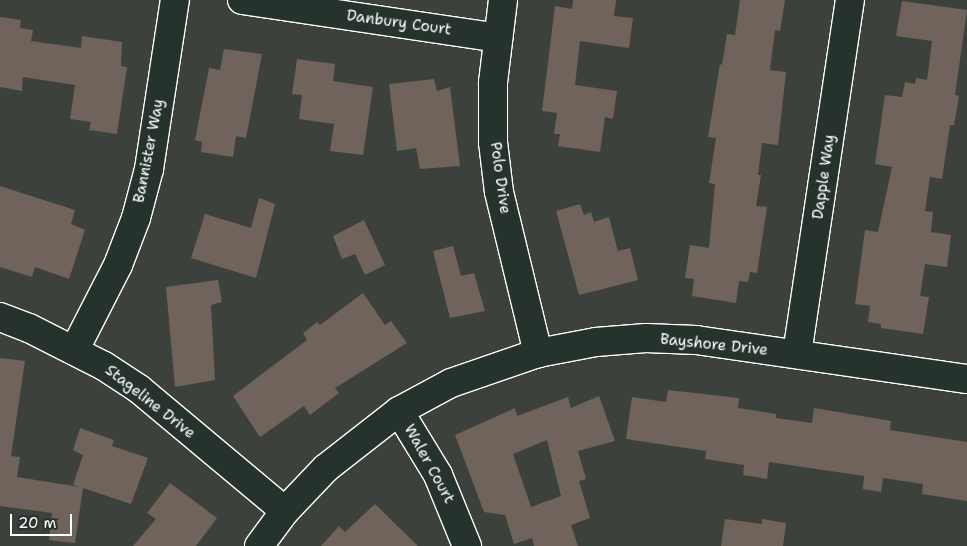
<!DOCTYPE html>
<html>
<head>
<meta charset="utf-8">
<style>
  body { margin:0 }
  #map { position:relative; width:967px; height:546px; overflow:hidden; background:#3c413b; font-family:"Shantell Sans",sans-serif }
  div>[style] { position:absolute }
  .building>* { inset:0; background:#6f635c }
  .roads { filter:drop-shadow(1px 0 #fff) drop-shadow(-1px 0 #fff) drop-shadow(0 1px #fff) drop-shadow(0 -1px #fff) }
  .minor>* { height:28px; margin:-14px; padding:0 14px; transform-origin:14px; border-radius:14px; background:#26332d }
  span { translate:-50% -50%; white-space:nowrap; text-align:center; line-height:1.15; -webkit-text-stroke:4px #26332d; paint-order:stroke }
  .street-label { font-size:15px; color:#fff }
  .scale { position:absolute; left:10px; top:514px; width:62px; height:22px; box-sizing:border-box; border:2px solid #fff; border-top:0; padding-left:6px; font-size:15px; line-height:18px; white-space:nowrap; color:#fff; -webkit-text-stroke:4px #26332d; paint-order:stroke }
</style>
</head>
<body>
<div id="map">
  <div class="building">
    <div style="clip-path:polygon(573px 0,616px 0,614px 16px,633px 18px,629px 48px,580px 41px,575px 85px,617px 91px,613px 119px,605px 117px,600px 152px,558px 146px,560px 134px,554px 134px,557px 113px,542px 111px,555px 6px,572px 9px)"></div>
    <div style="clip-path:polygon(740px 0,785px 0,780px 31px,775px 30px,770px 70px,786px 72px,778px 145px,762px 143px,758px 175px,761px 175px,756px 206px,767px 207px,757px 273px,750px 272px,748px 282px,739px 281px,736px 303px,692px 296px,694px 279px,685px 278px,690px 245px,709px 248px,715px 184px,709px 183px,716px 138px,708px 137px,720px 64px,722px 65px,727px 34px,735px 35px)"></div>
    <div style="clip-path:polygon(902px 1px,967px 10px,955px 95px,959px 96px,954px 125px,950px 125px,942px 179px,930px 177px,925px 211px,933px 212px,931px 232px,951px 235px,947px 267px,925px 264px,920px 296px,929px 297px,923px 334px,881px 328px,881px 324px,868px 322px,870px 306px,855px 304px,865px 230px,878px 232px,892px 167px,875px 164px,885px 95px,902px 97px,905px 82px,915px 84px,916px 78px,927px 80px,932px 41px,896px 36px)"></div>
    <div style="clip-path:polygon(0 17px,21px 20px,20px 28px,33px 30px,31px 41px,81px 48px,82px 36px,122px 42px,121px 66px,127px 67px,117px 134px,89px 130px,91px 122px,70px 119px,75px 85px,23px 77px,22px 91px,0 87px)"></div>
    <div style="clip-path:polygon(224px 49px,262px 54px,246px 138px,236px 136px,233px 157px,201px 152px,202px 142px,195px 140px,209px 68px,220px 70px)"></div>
    <div style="clip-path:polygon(297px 59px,335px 64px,333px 81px,373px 87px,363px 155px,330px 151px,334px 124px,299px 119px,302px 95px,292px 94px)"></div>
    <div style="clip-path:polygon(434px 79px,437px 91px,450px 87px,460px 166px,420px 169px,416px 148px,397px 151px,389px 84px)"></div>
    <div style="clip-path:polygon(0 186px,75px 210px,71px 224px,85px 230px,69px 279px,35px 267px,32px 277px,0 267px)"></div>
    <div style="clip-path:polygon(259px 198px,275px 204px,256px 278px,191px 258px,205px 214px,251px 228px)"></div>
    <div style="clip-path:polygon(580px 204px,584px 215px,591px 212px,594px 222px,609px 217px,618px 251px,630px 248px,638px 280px,579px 295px,556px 211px)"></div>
    <div style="clip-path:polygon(364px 220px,385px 265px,365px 275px,355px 254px,342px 259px,333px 236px)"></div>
    <div style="clip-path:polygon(453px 246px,461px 276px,474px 273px,485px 311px,450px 318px,433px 251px)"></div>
    <div style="clip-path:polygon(218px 280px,222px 302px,211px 305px,215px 380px,175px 387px,166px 287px)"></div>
    <div style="clip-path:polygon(363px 293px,385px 325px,391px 321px,407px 343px,335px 388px,339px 393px,310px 415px,304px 406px,260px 437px,233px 396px,307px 340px,303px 333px,317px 322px,320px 325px)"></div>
    <div style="clip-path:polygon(0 358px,25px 361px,11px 456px,20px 457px,17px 477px,80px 487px,73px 485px,83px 455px,73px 450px,80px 428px,114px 440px,112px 446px,148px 458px,131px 504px,83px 488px,75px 543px,49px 540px,52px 513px,0 506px)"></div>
    <div style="clip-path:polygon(668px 390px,739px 398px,738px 408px,776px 414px,776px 418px,812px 423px,814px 408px,891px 421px,890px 430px,967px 442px,967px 501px,922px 494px,923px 484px,883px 478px,881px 492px,863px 489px,864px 476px,769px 462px,767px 479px,743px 475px,744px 465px,705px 459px,706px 451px,626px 439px,632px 397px,666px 402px)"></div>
    <div style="clip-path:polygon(evenodd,599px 396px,615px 441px,578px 451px,586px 479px,579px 481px,590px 518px,571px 525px,578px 546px,534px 546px,532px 538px,514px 544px,505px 515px,484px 512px,455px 435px,515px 408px,517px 416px,568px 397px,571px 408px,599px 396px,547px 440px,561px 496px,531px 507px,513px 454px,547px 440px)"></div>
    <div style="clip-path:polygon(170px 483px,217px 518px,196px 546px,133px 546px,156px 519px,147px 513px)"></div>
    <div style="clip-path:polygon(375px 504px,418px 546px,321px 546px,339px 526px,345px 532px)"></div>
    <div style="clip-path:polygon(725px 519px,762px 524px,762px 519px,786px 523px,783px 546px,721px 546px)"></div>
  </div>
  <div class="roads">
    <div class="minor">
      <div style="left:242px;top:0;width:259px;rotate:8.4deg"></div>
      <div style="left:503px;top:0;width:84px;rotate:96.9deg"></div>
      <div style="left:493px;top:83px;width:59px;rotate:90deg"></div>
      <div style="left:493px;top:142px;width:50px;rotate:83.2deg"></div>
      <div style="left:499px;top:192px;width:166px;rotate:76.4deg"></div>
      <div style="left:0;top:317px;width:31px;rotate:21deg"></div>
      <div style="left:29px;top:328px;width:84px;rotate:26.9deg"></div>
      <div style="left:104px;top:366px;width:42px;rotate:33.3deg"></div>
      <div style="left:139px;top:389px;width:190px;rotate:39.9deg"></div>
      <div style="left:75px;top:349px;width:94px;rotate:-62.9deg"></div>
      <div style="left:118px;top:265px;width:50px;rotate:-69deg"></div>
      <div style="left:136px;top:218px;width:51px;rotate:-75.1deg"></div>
      <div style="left:149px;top:169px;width:171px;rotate:-81.3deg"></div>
      <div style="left:797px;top:354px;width:358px;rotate:-81.5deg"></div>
      <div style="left:399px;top:411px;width:75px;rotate:58.6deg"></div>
      <div style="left:438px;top:475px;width:77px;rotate:67.8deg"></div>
      <div style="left:259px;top:546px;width:44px;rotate:-53.4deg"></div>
      <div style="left:285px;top:511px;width:59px;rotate:-46.4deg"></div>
      <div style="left:326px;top:468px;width:93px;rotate:-38deg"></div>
      <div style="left:399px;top:411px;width:59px;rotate:-28.3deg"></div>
      <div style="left:451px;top:383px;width:92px;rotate:-19deg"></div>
      <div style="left:538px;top:353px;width:59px;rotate:-10.7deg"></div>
      <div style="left:596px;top:342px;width:50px;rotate:-4.6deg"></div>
      <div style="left:646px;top:338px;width:50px;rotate:2.3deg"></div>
      <div style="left:696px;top:340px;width:274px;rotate:8.2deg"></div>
    </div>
  </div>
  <div class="street-label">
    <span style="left:399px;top:23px;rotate:8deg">Danbury Court</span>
    <span style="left:149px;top:151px;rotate:-79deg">Bannister Way</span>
    <span style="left:824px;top:177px;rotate:-82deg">Dapple Way</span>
    <span style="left:500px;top:178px;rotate:82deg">Polo Drive</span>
    <span style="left:714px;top:345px;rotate:6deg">Bayshore Drive</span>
    <span style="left:150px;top:402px;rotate:38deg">Stageline Drive</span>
    <span style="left:429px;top:464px;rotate:61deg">Waler Court</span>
  </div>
  <div class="scale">20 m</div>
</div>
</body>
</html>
